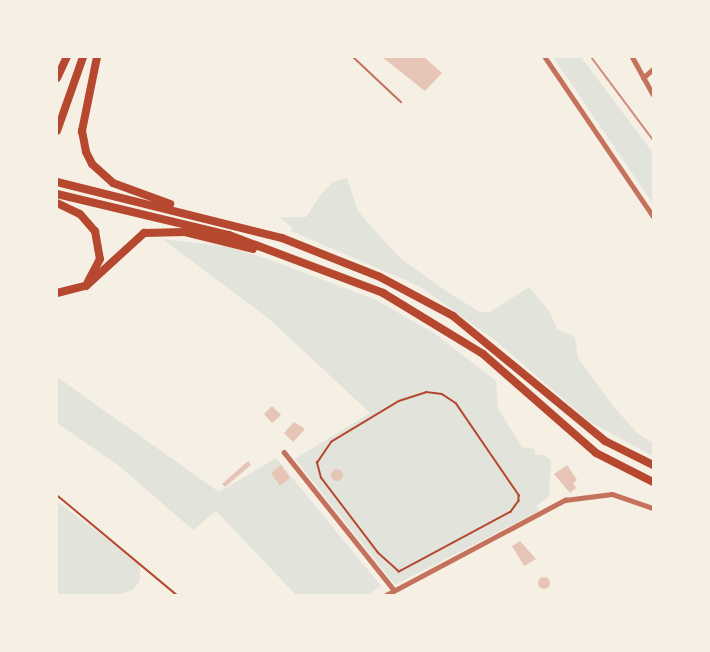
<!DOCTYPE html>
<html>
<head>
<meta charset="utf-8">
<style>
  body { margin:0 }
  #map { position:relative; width:710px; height:652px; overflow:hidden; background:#f6efe4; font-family:"Zilla Slab",serif }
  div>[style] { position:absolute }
  .green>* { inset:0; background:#e2e4dc }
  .building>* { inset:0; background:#e6c5b7 }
  .round { border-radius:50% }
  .path>* { height:1.5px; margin:-0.75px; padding:0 0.75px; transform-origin:0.75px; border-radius:0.75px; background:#b5482f }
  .service>* { height:2px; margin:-1px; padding:0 1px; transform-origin:1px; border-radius:1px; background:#c5725c }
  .minor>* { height:4.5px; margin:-2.25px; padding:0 2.25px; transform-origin:2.25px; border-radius:2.25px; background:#c5725c }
  .tertiary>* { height:5px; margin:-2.5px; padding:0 2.5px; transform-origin:2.5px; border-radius:2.5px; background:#c5725c }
  .trunk>* { height:8px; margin:-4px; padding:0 4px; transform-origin:4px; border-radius:4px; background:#b5482f }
  .rail>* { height:2px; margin:-1px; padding:0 1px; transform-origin:1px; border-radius:1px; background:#cf8b77 }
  span { translate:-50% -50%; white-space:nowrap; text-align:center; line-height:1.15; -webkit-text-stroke:6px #f6efe4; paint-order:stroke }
  .frame { position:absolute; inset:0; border:58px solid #f6efe4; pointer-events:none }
</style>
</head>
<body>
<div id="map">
  <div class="green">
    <div style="clip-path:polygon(553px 57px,581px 57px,653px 153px,653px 204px)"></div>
    <div style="clip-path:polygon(347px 178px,358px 211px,369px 224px,401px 259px,452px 295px,480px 312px,490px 312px,529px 287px,550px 312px,557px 329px,575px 337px,578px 358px,613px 406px,637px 433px,653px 443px,653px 456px,590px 422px,496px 341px,419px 286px,291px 231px,292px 227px,279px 217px,306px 217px,322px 193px,333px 182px)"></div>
    <div style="clip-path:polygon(162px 239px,229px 247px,268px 259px,376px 300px,434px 333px,496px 381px,498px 408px,522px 447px,535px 449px,535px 455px,545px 455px,551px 461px,549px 496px,537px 506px,539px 511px,395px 585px,295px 459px,370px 413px,268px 318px)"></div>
    <div style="clip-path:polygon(57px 377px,219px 492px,276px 458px,381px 586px,368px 595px,296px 595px,216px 511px,193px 530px,118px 465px,57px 423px)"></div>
    <div style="clip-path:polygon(57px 501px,140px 564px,140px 581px,132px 590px,117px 595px,57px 595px)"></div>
  </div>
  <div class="building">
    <div style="clip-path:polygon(382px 57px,424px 57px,442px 73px,425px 91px)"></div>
    <div style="clip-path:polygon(272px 406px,281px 415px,272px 423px,264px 414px)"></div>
    <div style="clip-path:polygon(294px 422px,305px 429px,293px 442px,284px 433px)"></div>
    <div style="clip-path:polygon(248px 461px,251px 465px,225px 487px,222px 484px)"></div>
    <div style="clip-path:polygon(281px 465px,290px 478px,280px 486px,271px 473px)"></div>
    <div style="clip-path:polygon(567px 465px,577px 480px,573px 483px,576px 488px,570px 493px,554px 474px)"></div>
    <div class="round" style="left:331px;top:469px;width:12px;height:12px"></div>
    <div style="clip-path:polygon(520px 541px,536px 559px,524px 566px,512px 546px)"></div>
    <div class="round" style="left:538px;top:577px;width:12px;height:12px"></div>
  </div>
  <div class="path">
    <div style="left:426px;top:392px;width:16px;rotate:7deg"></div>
    <div style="left:442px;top:394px;width:17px;rotate:33deg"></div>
    <div style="left:456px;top:403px;width:112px;rotate:55.6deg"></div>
    <div style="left:519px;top:495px;width:6px;rotate:90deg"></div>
    <div style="left:519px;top:501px;width:14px;rotate:126deg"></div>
    <div style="left:511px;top:512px;width:127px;rotate:151.8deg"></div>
    <div style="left:399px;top:572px;width:28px;rotate:-138deg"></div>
    <div style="left:378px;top:553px;width:94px;rotate:-127.2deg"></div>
    <div style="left:321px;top:478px;width:16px;rotate:-105deg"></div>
    <div style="left:317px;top:463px;width:25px;rotate:-56deg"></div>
    <div style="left:331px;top:442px;width:79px;rotate:-31.1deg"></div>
    <div style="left:399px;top:401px;width:28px;rotate:-18deg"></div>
    <div style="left:57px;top:495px;width:156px;rotate:39.8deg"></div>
  </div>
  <div class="service">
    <div style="left:353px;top:57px;width:66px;rotate:43.2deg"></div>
  </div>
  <div class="minor">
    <div style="left:545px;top:57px;width:192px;rotate:55.8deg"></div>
    <div style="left:643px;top:78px;width:13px;rotate:-42deg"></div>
    <div style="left:284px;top:452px;width:176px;rotate:51.4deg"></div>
    <div style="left:386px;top:595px;width:203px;rotate:-28deg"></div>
    <div style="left:565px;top:500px;width:47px;rotate:-7.3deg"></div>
    <div style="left:612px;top:494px;width:43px;rotate:18.9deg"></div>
  </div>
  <div class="tertiary">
    <div style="left:632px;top:57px;width:43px;rotate:61.1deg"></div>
  </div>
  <div class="trunk">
    <div style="left:97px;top:57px;width:76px;rotate:101.5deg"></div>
    <div style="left:82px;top:131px;width:21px;rotate:79deg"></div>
    <div style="left:86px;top:152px;width:13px;rotate:63deg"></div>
    <div style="left:92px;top:164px;width:28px;rotate:42deg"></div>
    <div style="left:113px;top:183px;width:61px;rotate:20.2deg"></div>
    <div style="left:57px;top:78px;width:23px;rotate:-65deg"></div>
    <div style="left:57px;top:131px;width:78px;rotate:-70.6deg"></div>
    <div style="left:57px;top:182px;width:232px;rotate:14deg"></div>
    <div style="left:282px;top:238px;width:105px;rotate:21.7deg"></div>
    <div style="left:380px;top:277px;width:83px;rotate:28.1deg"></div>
    <div style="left:453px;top:316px;width:197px;rotate:39.4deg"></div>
    <div style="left:605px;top:441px;width:54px;rotate:26.6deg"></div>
    <div style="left:57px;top:194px;width:177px;rotate:13.4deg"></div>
    <div style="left:229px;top:235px;width:165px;rotate:20.6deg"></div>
    <div style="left:383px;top:293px;width:117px;rotate:31.4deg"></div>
    <div style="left:483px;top:354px;width:150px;rotate:41.2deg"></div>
    <div style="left:596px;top:453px;width:64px;rotate:27deg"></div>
    <div style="left:57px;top:203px;width:25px;rotate:26deg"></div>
    <div style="left:80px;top:214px;width:23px;rotate:49deg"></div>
    <div style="left:95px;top:231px;width:28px;rotate:80deg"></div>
    <div style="left:100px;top:259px;width:26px;rotate:118deg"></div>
    <div style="left:57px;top:293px;width:30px;rotate:-14deg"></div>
    <div style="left:86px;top:286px;width:79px;rotate:-42.4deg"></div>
    <div style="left:144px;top:233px;width:41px;rotate:-1.4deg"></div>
    <div style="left:185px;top:232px;width:70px;rotate:14deg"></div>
  </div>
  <div class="rail">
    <div style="left:591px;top:57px;width:104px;rotate:53.2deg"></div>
  </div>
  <div class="frame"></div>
</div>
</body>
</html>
